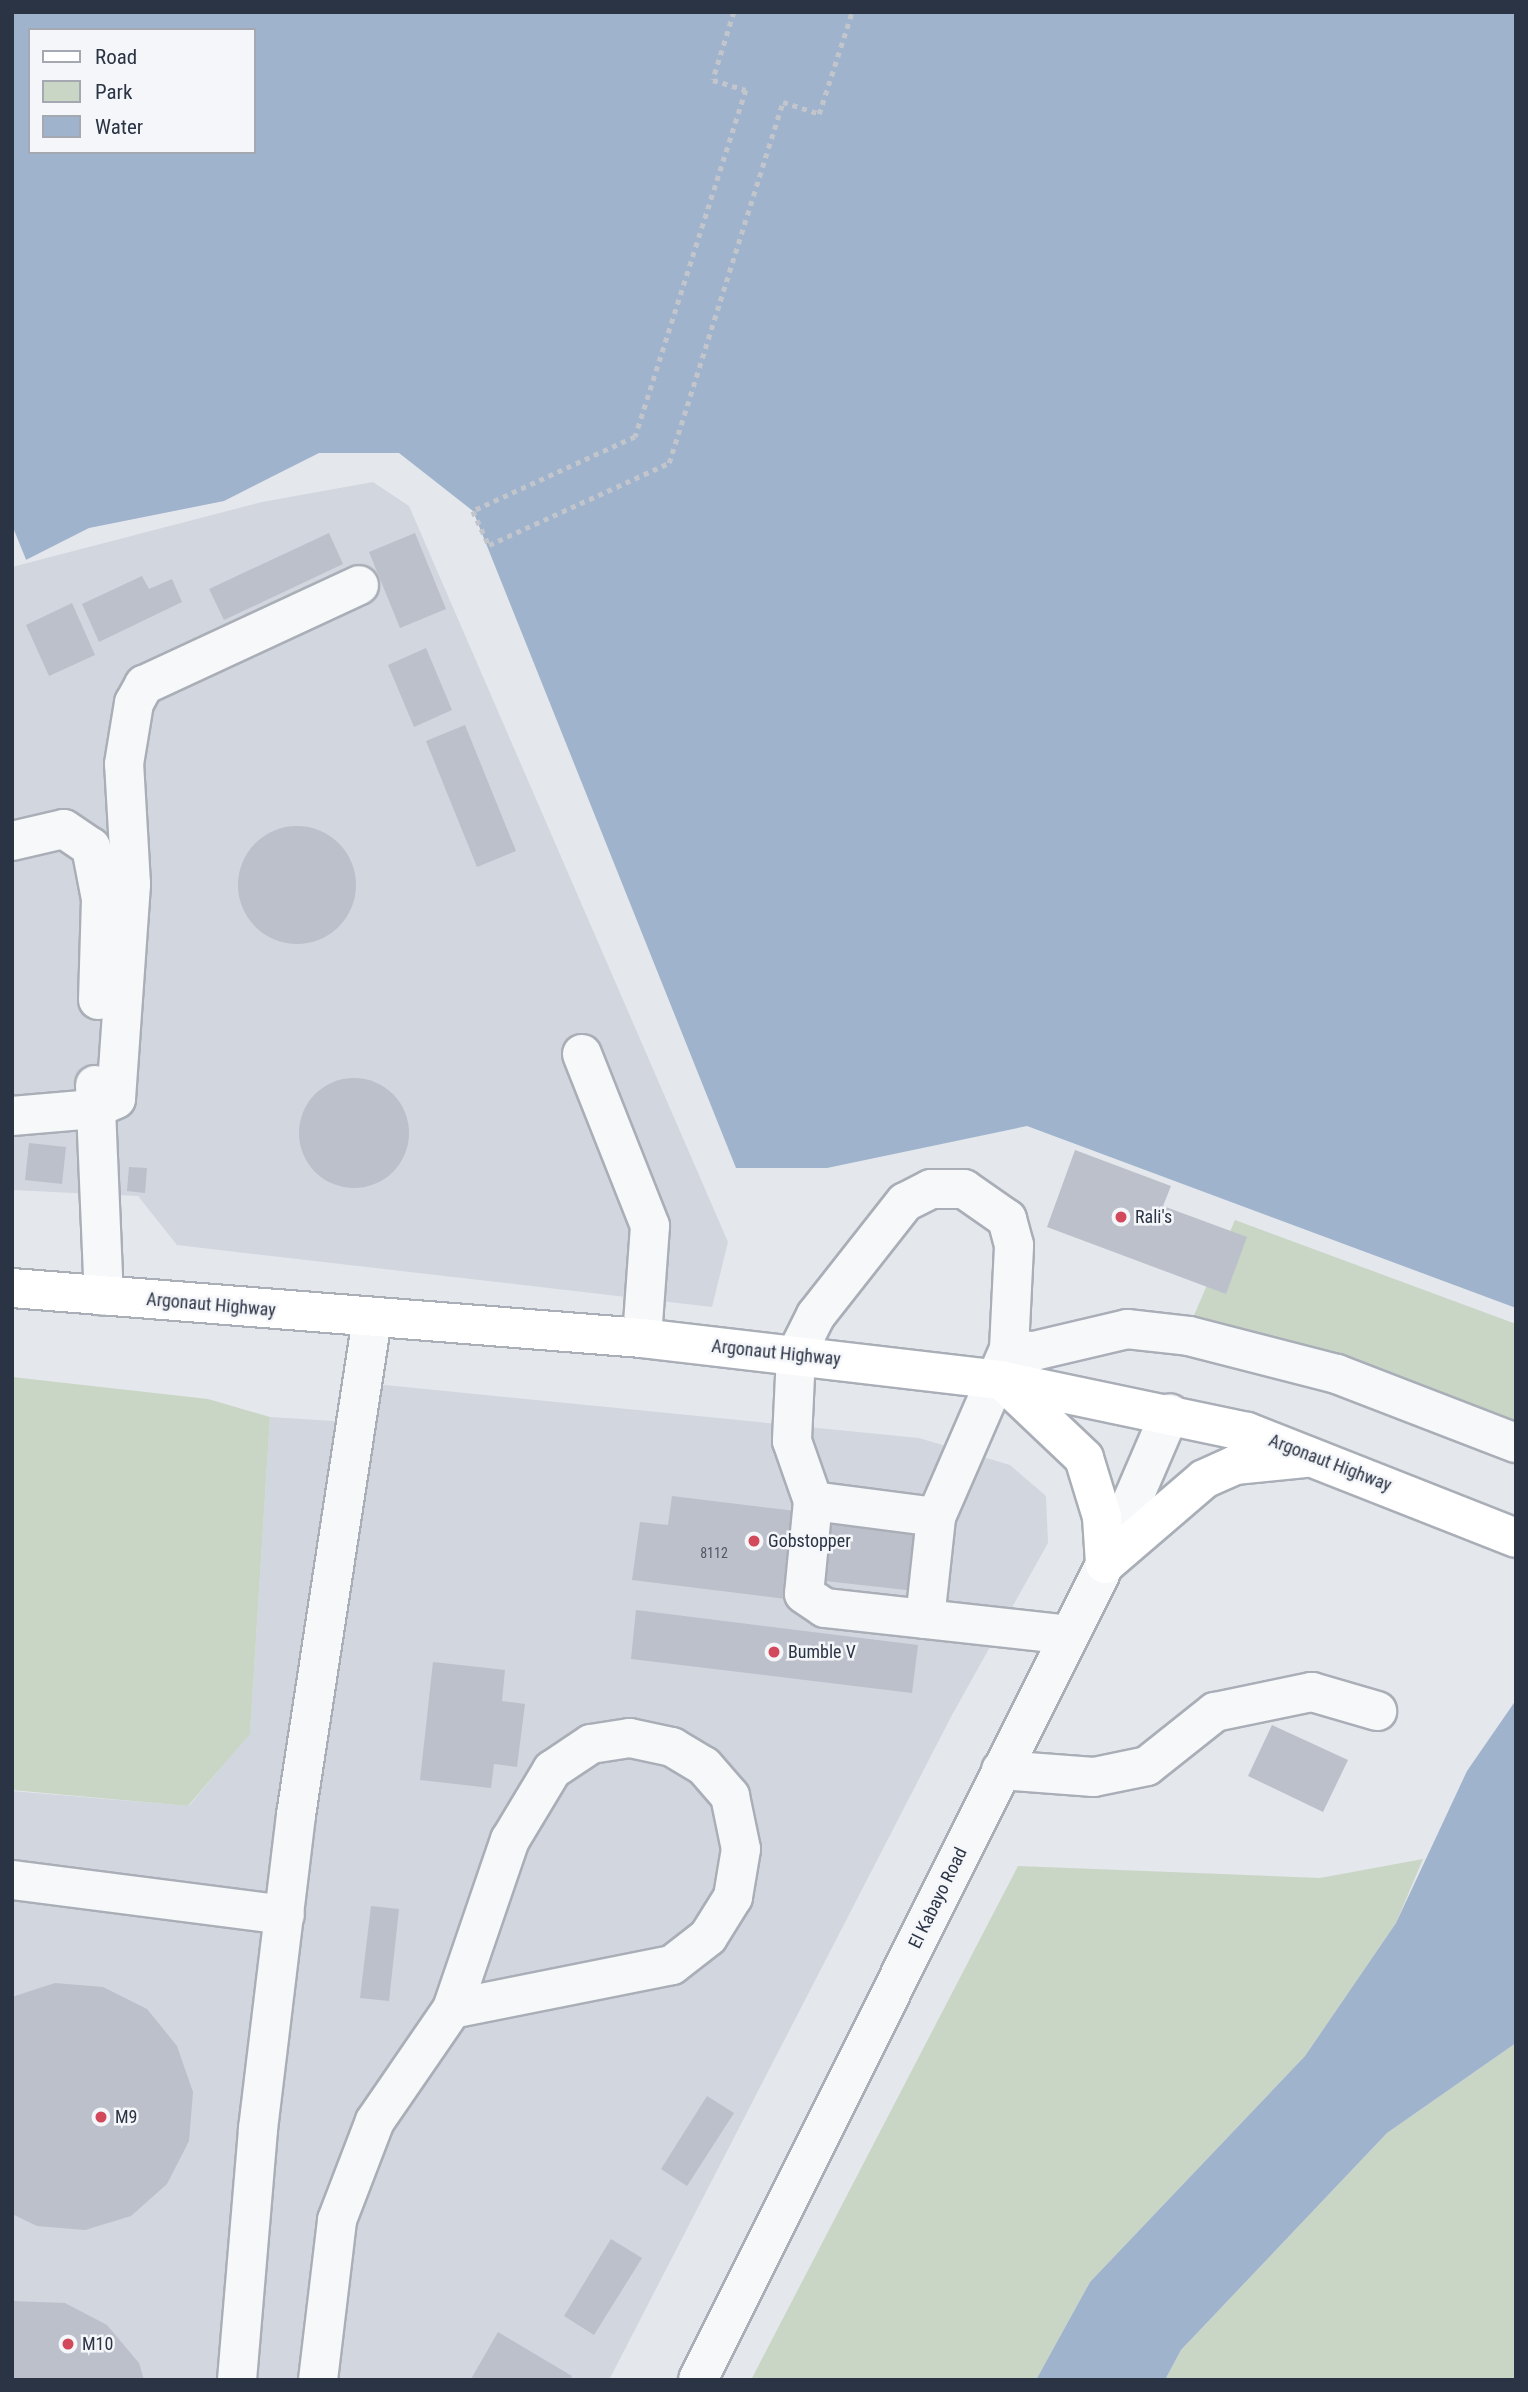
<!DOCTYPE html>
<html>
<head>
<meta charset="utf-8">
<style>
  body { margin:0 }
  #map { position:relative; width:1528px; height:2392px; overflow:hidden; background:#e4e7ec; font-family:"Roboto Condensed",sans-serif }
  div>[style] { position:absolute }
  .built>* { inset:0; background:#d2d6de }
  .green>* { inset:0; background:#c9d6c5 }
  .water>* { inset:0; background:#9fb4cc }
  .pier>* { inset:0; background:#e4e7ec }
  .building>* { inset:0; background:#bbc0ca }
  .round { border-radius:50% }
  .path>* { height:4.5px; margin-top:-2.25px; transform-origin:0; background:repeating-linear-gradient(90deg,#c2c5cb 0 5px,transparent 0 10px) }
  .roads { filter:drop-shadow(2px 0 #a9aeb7) drop-shadow(-2px 0 #a9aeb7) drop-shadow(0 2px #a9aeb7) drop-shadow(0 -2px #a9aeb7) }
  .minor>* { height:38px; margin:-19px; padding:0 19px; transform-origin:19px; border-radius:19px; background:#f7f8fa }
  .major>* { height:38px; margin:-19px; padding:0 19px; transform-origin:19px; border-radius:19px; background:#fff }
  .dots>* { width:19px; height:19px; translate:-50% -50%; box-sizing:border-box; border:4px solid #f4f6f9; border-radius:50% }
  span { translate:-50% -50%; white-space:nowrap; text-align:center; line-height:1.15; -webkit-text-stroke:5px #f4f6f9; paint-order:stroke }
  .number-label { font-size:14px; color:#4f5766 }
  .number-label span { -webkit-text-stroke-width:0 }
  .poi-label { font-size:18px; color:#2b3445 }
  .left { translate:0 -50%; text-align:left }
  .street-label { font-size:18px; color:#2b3445 }
  .frame { position:absolute; inset:0; border:14px solid #2b3445; pointer-events:none }
  .legend { position:absolute; left:28px; top:28px; width:228px; height:126px; box-sizing:border-box; background:#f4f6f9; border:2px solid #a4a8b1; margin:0; padding:9px 12px; list-style:none; font-size:21px; color:#2b3445 }
  .legend li { display:flex; align-items:center; gap:14px; height:35px }
  .legend b { width:35px; border:2px solid #a4a8b1 }
</style>
</head>
<body>
<div id="map">
  <div class="built">
    <div style="clip-path:polygon(373px 482px,409px 506px,728px 1242px,712px 1307px,177px 1245px,138px 1196px,12px 1190px,12px 567px,262px 502px)"></div>
    <div style="clip-path:polygon(375px 1384px,919px 1438px,1010px 1465px,1046px 1496px,1048px 1543px,952px 1715px,609px 2380px,12px 2380px,12px 1791px,189px 1806px,250px 1733px,270px 1417px,349px 1422px)"></div>
  </div>
  <div class="green">
    <div style="clip-path:polygon(1235px 1220px,1516px 1324px,1516px 1446px,1189px 1327px)"></div>
    <div style="clip-path:polygon(12px 1377px,208px 1399px,270px 1417px,250px 1734px,188px 1806px,12px 1790px)"></div>
    <div style="clip-path:polygon(1423px 1859px,1396px 1923px,1305px 2056px,1090px 2282px,1036px 2380px,751px 2380px,1018px 1866px,1320px 1878px)"></div>
    <div style="clip-path:polygon(1516px 2043px,1516px 2380px,1165px 2380px,1181px 2350px,1387px 2133px)"></div>
  </div>
  <div class="water">
    <div style="clip-path:polygon(evenodd,12px 12px,1516px 12px,1516px 1308px,1027px 1126px,827px 1168px,736px 1168px,473px 511px,399px 453px,319px 453px,224px 501px,89px 528px,12px 567px,12px 12px,30px 30px,254px 30px,254px 152px,30px 152px,30px 30px)"></div>
    <div style="clip-path:polygon(1516px 1700px,1516px 2043px,1387px 2133px,1181px 2350px,1165px 2380px,1036px 2380px,1090px 2282px,1305px 2056px,1396px 1923px,1467px 1771px)"></div>
  </div>
  <div class="pier">
    <div style="clip-path:polygon(12px 525px,27px 562px,12px 567px)"></div>
  </div>
  <div class="building">
    <div style="clip-path:polygon(329px 533px,343px 564px,224px 620px,209px 589px)"></div>
    <div style="clip-path:polygon(415px 533px,446px 609px,400px 628px,369px 552px)"></div>
    <div style="clip-path:polygon(142px 576px,149px 589px,172px 579px,182px 602px,99px 642px,82px 604px)"></div>
    <div style="clip-path:polygon(72px 603px,95px 655px,49px 676px,26px 625px)"></div>
    <div style="clip-path:polygon(426px 648px,452px 710px,414px 727px,388px 665px)"></div>
    <div style="clip-path:polygon(465px 725px,516px 851px,477px 867px,426px 741px)"></div>
    <div class="round" style="left:238px;top:826px;width:118px;height:118px"></div>
    <div class="round" style="left:299px;top:1078px;width:110px;height:110px"></div>
    <div style="clip-path:polygon(29px 1143px,66px 1147px,62px 1184px,25px 1180px)"></div>
    <div style="clip-path:polygon(1075px 1150px,1171px 1186px,1163px 1206px,1247px 1237px,1226px 1294px,1047px 1227px)"></div>
    <div style="clip-path:polygon(129px 1167px,147px 1168px,145px 1193px,127px 1191px)"></div>
    <div style="clip-path:polygon(672px 1496px,796px 1511px,786px 1599px,632px 1580px,640px 1522px,668px 1525px)"></div>
    <div style="clip-path:polygon(823px 1518px,951px 1533px,943px 1594px,816px 1580px)"></div>
    <div style="clip-path:polygon(636px 1610px,918px 1645px,912px 1693px,631px 1659px)"></div>
    <div style="clip-path:polygon(433px 1662px,505px 1670px,502px 1701px,525px 1704px,517px 1767px,494px 1764px,491px 1788px,420px 1780px)"></div>
    <div style="clip-path:polygon(1272px 1725px,1348px 1760px,1323px 1812px,1248px 1776px)"></div>
    <div style="clip-path:polygon(371px 1906px,399px 1909px,389px 2001px,360px 1998px)"></div>
    <div style="clip-path:polygon(55px 1983px,103px 1987px,147px 2009px,177px 2046px,193px 2092px,189px 2141px,167px 2184px,131px 2216px,85px 2230px,37px 2226px,12px 2214px,12px 1997px)"></div>
    <div style="clip-path:polygon(707px 2096px,734px 2113px,687px 2186px,661px 2169px)"></div>
    <div style="clip-path:polygon(611px 2239px,642px 2258px,594px 2335px,564px 2316px)"></div>
    <div style="clip-path:polygon(12px 2301px,65px 2303px,107px 2325px,139px 2363px,144px 2380px,12px 2380px)"></div>
    <div style="clip-path:polygon(498px 2332px,572px 2376px,570px 2380px,471px 2379px)"></div>
  </div>
  <div class="path">
    <div style="left:734px;top:12px;width:71px;rotate:107.2deg"></div>
    <div style="left:713px;top:80px;width:34px;rotate:17deg"></div>
    <div style="left:746px;top:90px;width:364px;rotate:107.7deg"></div>
    <div style="left:635px;top:437px;width:178px;rotate:155.4deg"></div>
    <div style="left:473px;top:511px;width:38px;rotate:65deg"></div>
    <div style="left:489px;top:545px;width:198px;rotate:-24.5deg"></div>
    <div style="left:669px;top:463px;width:379px;rotate:-72.5deg"></div>
    <div style="left:783px;top:102px;width:38px;rotate:18deg"></div>
    <div style="left:819px;top:114px;width:107px;rotate:-72.1deg"></div>
  </div>
  <div class="roads">
    <div class="minor">
      <div style="left:12px;top:841px;width:53px;rotate:-13deg"></div>
      <div style="left:64px;top:829px;width:32px;rotate:34deg"></div>
      <div style="left:91px;top:847px;width:53px;rotate:79.1deg"></div>
      <div style="left:101px;top:899px;width:101px;rotate:91.7deg"></div>
      <div style="left:582px;top:1054px;width:185px;rotate:68.4deg"></div>
      <div style="left:650px;top:1226px;width:112px;rotate:94.1deg"></div>
      <div style="left:95px;top:1085px;width:211px;rotate:87.6deg"></div>
      <div style="left:12px;top:1116px;width:82px;rotate:-4.9deg"></div>
      <div style="left:94px;top:1109px;width:24px;rotate:-24deg"></div>
      <div style="left:116px;top:1099px;width:216px;rotate:-86deg"></div>
      <div style="left:131px;top:884px;width:120px;rotate:-93.3deg"></div>
      <div style="left:124px;top:764px;width:62px;rotate:-80.7deg"></div>
      <div style="left:134px;top:703px;width:21px;rotate:-61deg"></div>
      <div style="left:144px;top:685px;width:237px;rotate:-24.9deg"></div>
      <div style="left:1009px;top:1349px;width:25px;rotate:5deg"></div>
      <div style="left:1034px;top:1351px;width:96px;rotate:-13.3deg"></div>
      <div style="left:1127px;top:1329px;width:62px;rotate:6.4deg"></div>
      <div style="left:1189px;top:1336px;width:153px;rotate:14.4deg"></div>
      <div style="left:1337px;top:1374px;width:192px;rotate:21.1deg"></div>
      <div style="left:813px;top:1501px;width:124px;rotate:7.4deg"></div>
      <div style="left:925px;top:1619px;width:103px;rotate:-83.8deg"></div>
      <div style="left:936px;top:1517px;width:183px;rotate:-66.5deg"></div>
      <div style="left:1009px;top:1349px;width:104px;rotate:-87.2deg"></div>
      <div style="left:1014px;top:1245px;width:27px;rotate:-105deg"></div>
      <div style="left:1007px;top:1219px;width:52px;rotate:-145.1deg"></div>
      <div style="left:964px;top:1189px;width:33px;rotate:180deg"></div>
      <div style="left:931px;top:1189px;width:29px;rotate:153deg"></div>
      <div style="left:905px;top:1202px;width:144px;rotate:128.2deg"></div>
      <div style="left:816px;top:1315px;width:45px;rotate:116.6deg"></div>
      <div style="left:796px;top:1355px;width:86px;rotate:92.7deg"></div>
      <div style="left:792px;top:1441px;width:64px;rotate:70.7deg"></div>
      <div style="left:813px;top:1501px;width:93px;rotate:95.5deg"></div>
      <div style="left:804px;top:1594px;width:25px;rotate:34deg"></div>
      <div style="left:825px;top:1608px;width:245px;rotate:6.3deg"></div>
      <div style="left:1001px;top:1770px;width:93px;rotate:4.3deg"></div>
      <div style="left:1094px;top:1777px;width:54px;rotate:-11.7deg"></div>
      <div style="left:1147px;top:1766px;width:87px;rotate:-38.5deg"></div>
      <div style="left:1215px;top:1712px;width:99px;rotate:-11.7deg"></div>
      <div style="left:1312px;top:1692px;width:68px;rotate:16.3deg"></div>
      <div style="left:12px;top:1880px;width:275px;rotate:7.3deg"></div>
      <div style="left:237px;top:2380px;width:252px;rotate:-85.2deg"></div>
      <div style="left:258px;top:2129px;width:316px;rotate:-83.1deg"></div>
      <div style="left:296px;top:1815px;width:502px;rotate:-81.29deg"></div>
      <div style="left:318px;top:2380px;width:161px;rotate:-83.2deg"></div>
      <div style="left:337px;top:2220px;width:106px;rotate:-69deg"></div>
      <div style="left:375px;top:2121px;width:136px;rotate:-55.5deg"></div>
      <div style="left:452px;top:2009px;width:179px;rotate:-71.1deg"></div>
      <div style="left:510px;top:1840px;width:82px;rotate:-59deg"></div>
      <div style="left:552px;top:1770px;width:47px;rotate:-33.7deg"></div>
      <div style="left:591px;top:1744px;width:39px;rotate:-9deg"></div>
      <div style="left:630px;top:1738px;width:43px;rotate:12.1deg"></div>
      <div style="left:672px;top:1747px;width:37px;rotate:31deg"></div>
      <div style="left:704px;top:1766px;width:40px;rotate:49deg"></div>
      <div style="left:730px;top:1796px;width:54px;rotate:78.3deg"></div>
      <div style="left:741px;top:1849px;width:49px;rotate:99.5deg"></div>
      <div style="left:733px;top:1897px;width:47px;rotate:122deg"></div>
      <div style="left:708px;top:1937px;width:46px;rotate:142.1deg"></div>
      <div style="left:672px;top:1965px;width:224px;rotate:168.7deg"></div>
      <div style="left:698px;top:2380px;width:912px;rotate:-63.49deg"></div>
      <div style="left:1105px;top:1564px;width:164px;rotate:-66.7deg"></div>
    </div>
    <div class="major">
      <div style="left:12px;top:1288px;width:632px;rotate:4.54deg"></div>
      <div style="left:642px;top:1338px;width:360px;rotate:6.7deg"></div>
      <div style="left:1000px;top:1380px;width:252px;rotate:11.9deg"></div>
      <div style="left:1247px;top:1432px;width:289px;rotate:21.5deg"></div>
      <div style="left:1005px;top:1383px;width:109px;rotate:43.5deg"></div>
      <div style="left:1084px;top:1458px;width:62px;rotate:73deg"></div>
      <div style="left:1102px;top:1517px;width:47px;rotate:86.3deg"></div>
      <div style="left:1105px;top:1564px;width:130px;rotate:-40.6deg"></div>
      <div style="left:1204px;top:1479px;width:34px;rotate:-24deg"></div>
      <div style="left:1235px;top:1465px;width:70px;rotate:-5.7deg"></div>
    </div>
  </div>
  <div class="dots">
    <div style="left:1121px;top:1217px;background:#d1495b"></div>
    <div style="left:754px;top:1541px;background:#d1495b"></div>
    <div style="left:774px;top:1652px;background:#d1495b"></div>
    <div style="left:101px;top:2117px;background:#d1495b"></div>
    <div style="left:68px;top:2344px;background:#d1495b"></div>
  </div>
  <div class="number-label">
    <span style="left:714px;top:1553px">8112</span>
  </div>
  <div class="poi-label">
    <span class="left" style="left:1135px;top:1217px">Rali's</span>
    <span class="left" style="left:768px;top:1541px">Gobstopper</span>
    <span class="left" style="left:788px;top:1652px">Bumble V</span>
    <span class="left" style="left:115px;top:2117px">M9</span>
    <span class="left" style="left:82px;top:2344px">M10</span>
  </div>
  <div class="street-label">
    <span style="left:211px;top:1305px;rotate:5deg">Argonaut Highway</span>
    <span style="left:776px;top:1353px;rotate:6deg">Argonaut Highway</span>
    <span style="left:1330px;top:1463px;rotate:21deg">Argonaut Highway</span>
    <span style="left:938px;top:1898px;rotate:-64deg">El Kabayo Road</span>
  </div>
  <div class="frame"></div>
  <ul class="legend">
  <li><b style="height:9px;background:#fff"></b>Road</li>
  <li><b style="height:19px;background:#c9d6c5"></b>Park</li>
  <li><b style="height:19px;background:#9fb4cc"></b>Water</li>
  </ul>
</div>
</body>
</html>
